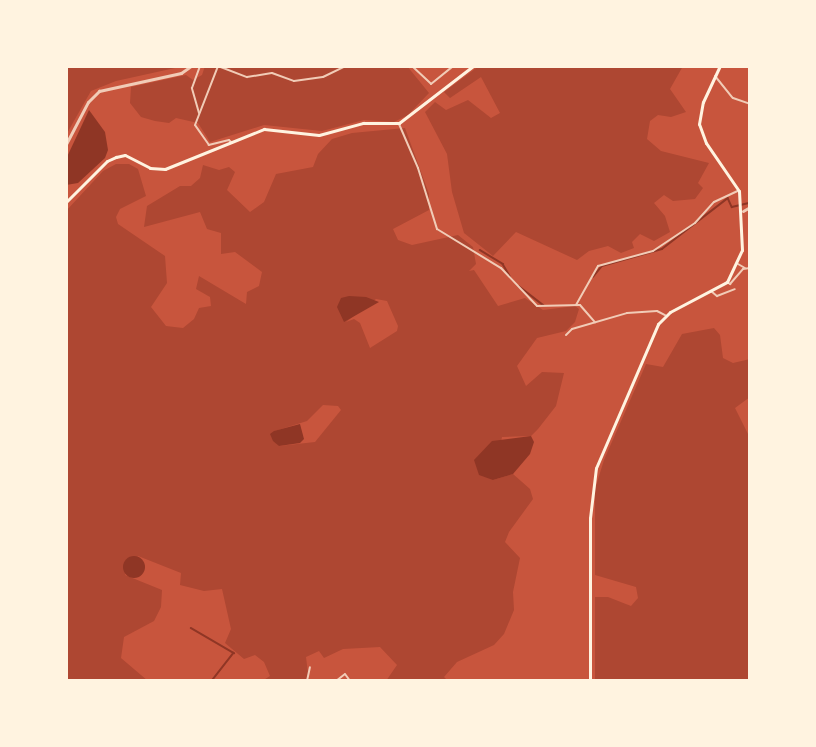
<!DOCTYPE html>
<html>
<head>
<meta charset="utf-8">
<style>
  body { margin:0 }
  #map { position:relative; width:816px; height:747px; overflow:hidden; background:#c8553d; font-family:"Crimson Pro",serif }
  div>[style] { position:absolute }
  .green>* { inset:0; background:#ae4732 }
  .water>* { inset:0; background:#8f3625 }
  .round { border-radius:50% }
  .stream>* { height:1.5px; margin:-0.75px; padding:0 0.75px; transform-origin:0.75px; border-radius:0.75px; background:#8f3625 }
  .minor>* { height:2px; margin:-1px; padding:0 1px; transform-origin:1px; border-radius:1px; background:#f1ccb7 }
  .tertiary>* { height:3px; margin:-1.5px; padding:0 1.5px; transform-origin:1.5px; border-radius:1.5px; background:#f1ccb7 }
  .secondary>* { height:3px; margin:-1.5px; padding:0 1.5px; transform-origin:1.5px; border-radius:1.5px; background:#fff3e0 }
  span { translate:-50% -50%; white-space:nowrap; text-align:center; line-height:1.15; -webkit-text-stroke:4.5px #fff3e0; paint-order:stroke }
  .frame { position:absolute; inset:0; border:68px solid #fff3e0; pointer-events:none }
</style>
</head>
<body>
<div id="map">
  <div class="green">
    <div style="clip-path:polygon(66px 66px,184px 66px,116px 81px,91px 91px,66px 135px)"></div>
    <div style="clip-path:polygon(205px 66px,407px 66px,429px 93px,408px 115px,394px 122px,364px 120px,322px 131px,264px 125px,210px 142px,198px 123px,176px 118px,169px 123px,155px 121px,141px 117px,130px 103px,131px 87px,186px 75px,193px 80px,202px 75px)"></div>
    <div style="clip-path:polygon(479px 66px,683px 66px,670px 89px,686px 112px,671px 117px,658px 115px,650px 121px,647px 139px,661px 151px,709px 163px,698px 183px,703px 188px,695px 199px,673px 201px,664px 195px,654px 203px,665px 216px,670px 232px,654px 241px,640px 234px,632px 242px,634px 248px,621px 253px,608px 246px,589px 251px,577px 260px,516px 232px,493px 256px,464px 233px,452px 192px,447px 154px,425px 112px,435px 102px,446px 110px,468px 100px,491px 118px,500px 113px,481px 77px,450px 98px,444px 92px)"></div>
    <div style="clip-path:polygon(evenodd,405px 128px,429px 194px,429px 210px,393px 229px,398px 240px,412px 245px,458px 235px,473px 247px,476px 264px,469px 271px,474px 270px,498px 306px,525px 298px,543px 310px,575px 306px,579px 309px,575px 322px,566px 331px,537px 338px,517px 366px,526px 386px,542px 372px,564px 373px,556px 406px,538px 429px,531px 436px,502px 437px,493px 480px,513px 474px,530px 489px,533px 499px,509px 532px,505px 542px,520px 558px,513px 592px,514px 610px,504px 634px,494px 645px,457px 662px,444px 677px,448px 681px,386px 681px,397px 665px,380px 647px,343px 649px,324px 658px,319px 651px,306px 657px,309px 681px,262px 681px,270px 676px,264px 662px,255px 655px,244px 659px,225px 643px,231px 629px,222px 589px,204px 591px,180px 585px,181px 573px,138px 556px,125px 575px,162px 590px,161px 607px,154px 621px,124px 637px,121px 658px,148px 681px,66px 681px,66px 211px,103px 171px,116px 164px,129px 164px,138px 169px,146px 196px,120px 209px,116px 217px,118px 224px,165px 256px,167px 283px,151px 307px,166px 326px,183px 328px,194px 319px,199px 308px,211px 306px,210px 297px,196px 289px,199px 276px,246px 304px,247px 292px,259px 286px,262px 272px,235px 252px,221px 254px,221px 233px,207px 229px,200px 212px,144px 227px,147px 206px,180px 186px,191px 186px,200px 178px,203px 165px,219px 170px,229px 167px,235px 172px,227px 190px,250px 212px,264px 202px,276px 174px,313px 167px,318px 154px,332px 139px,352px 133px,405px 128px,376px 299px,387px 301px,398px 326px,397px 331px,370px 348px,360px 323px,354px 319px,346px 322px,376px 299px,405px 128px,323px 405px,338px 406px,341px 410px,315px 442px,279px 446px,275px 431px,307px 421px,323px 405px)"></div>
    <div style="clip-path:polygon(714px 328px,720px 335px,723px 358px,733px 363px,750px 359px,750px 397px,735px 408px,750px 438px,750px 681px,595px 681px,595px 597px,608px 597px,631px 606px,638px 598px,636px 587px,595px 575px,595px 489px,604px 460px,646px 364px,663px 367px,682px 334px)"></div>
  </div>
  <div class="water">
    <div style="clip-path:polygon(89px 110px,105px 132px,108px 150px,105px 158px,78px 183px,66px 185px,66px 159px)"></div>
    <div style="clip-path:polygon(349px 296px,366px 297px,379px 302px,344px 322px,337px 307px,341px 298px)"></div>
    <div style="clip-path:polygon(300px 424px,304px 439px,300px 443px,279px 446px,273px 441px,270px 434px,274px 431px)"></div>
    <div style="clip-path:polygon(531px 436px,534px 442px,530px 454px,513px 474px,493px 480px,479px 475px,474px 460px,492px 441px)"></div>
    <div class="round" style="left:123px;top:556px;width:22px;height:22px"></div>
  </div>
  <div class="stream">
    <div style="left:480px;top:250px;width:27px;rotate:31deg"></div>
    <div style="left:503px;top:264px;width:14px;rotate:60deg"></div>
    <div style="left:593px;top:277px;width:14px;rotate:-51deg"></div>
    <div style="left:602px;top:266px;width:62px;rotate:-15.8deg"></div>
    <div style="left:662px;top:249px;width:83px;rotate:-37.7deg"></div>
    <div style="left:728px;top:198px;width:10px;rotate:66deg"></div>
    <div style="left:732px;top:207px;width:18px;rotate:-13deg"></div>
    <div style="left:519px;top:286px;width:31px;rotate:38deg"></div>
    <div style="left:191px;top:628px;width:50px;rotate:30.2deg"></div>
    <div style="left:234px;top:653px;width:36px;rotate:128deg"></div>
  </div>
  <div class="minor">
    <div style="left:412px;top:66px;width:26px;rotate:43deg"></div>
    <div style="left:431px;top:84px;width:28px;rotate:-39deg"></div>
    <div style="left:715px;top:76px;width:28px;rotate:51deg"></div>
    <div style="left:733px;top:98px;width:18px;rotate:19deg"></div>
    <div style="left:199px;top:113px;width:26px;rotate:-106deg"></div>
    <div style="left:192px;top:88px;width:23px;rotate:-70deg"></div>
    <div style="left:399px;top:124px;width:48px;rotate:66.6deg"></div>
    <div style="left:418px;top:168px;width:64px;rotate:72.7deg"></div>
    <div style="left:437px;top:229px;width:75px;rotate:31.4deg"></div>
    <div style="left:501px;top:268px;width:52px;rotate:46.5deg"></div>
    <div style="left:537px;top:306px;width:43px;rotate:-1.3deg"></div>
    <div style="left:580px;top:305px;width:23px;rotate:49deg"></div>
    <div style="left:232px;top:143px;width:4px;rotate:-135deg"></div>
    <div style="left:229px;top:140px;width:21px;rotate:166deg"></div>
    <div style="left:209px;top:145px;width:24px;rotate:-125deg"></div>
    <div style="left:195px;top:125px;width:63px;rotate:-68.7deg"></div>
    <div style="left:218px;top:66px;width:31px;rotate:21deg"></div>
    <div style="left:247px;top:77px;width:25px;rotate:-9deg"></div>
    <div style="left:272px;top:73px;width:23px;rotate:20deg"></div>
    <div style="left:294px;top:81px;width:29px;rotate:-8deg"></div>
    <div style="left:323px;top:77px;width:25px;rotate:-26deg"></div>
    <div style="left:738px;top:264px;width:8px;rotate:30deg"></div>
    <div style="left:727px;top:282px;width:4px;rotate:34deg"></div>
    <div style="left:730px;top:284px;width:20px;rotate:-49deg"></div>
    <div style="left:743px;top:269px;width:7px;rotate:-8deg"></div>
    <div style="left:711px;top:291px;width:8px;rotate:40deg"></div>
    <div style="left:717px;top:296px;width:19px;rotate:-21deg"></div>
    <div style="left:576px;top:305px;width:45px;rotate:-60.6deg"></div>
    <div style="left:598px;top:266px;width:57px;rotate:-15.3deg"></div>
    <div style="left:653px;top:251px;width:50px;rotate:-33.7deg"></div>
    <div style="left:695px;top:223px;width:28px;rotate:-48deg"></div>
    <div style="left:714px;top:202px;width:26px;rotate:-25deg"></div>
    <div style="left:566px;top:335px;width:8px;rotate:-45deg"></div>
    <div style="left:572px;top:329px;width:57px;rotate:-16.2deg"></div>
    <div style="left:627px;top:313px;width:30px;rotate:-4deg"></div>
    <div style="left:657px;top:311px;width:9px;rotate:27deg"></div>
    <div style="left:307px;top:681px;width:14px;rotate:-78deg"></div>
    <div style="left:336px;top:681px;width:11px;rotate:-38deg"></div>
    <div style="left:345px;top:674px;width:9px;rotate:54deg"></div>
  </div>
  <div class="tertiary">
    <div style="left:66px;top:144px;width:47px;rotate:-62.4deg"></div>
    <div style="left:88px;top:102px;width:16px;rotate:-45deg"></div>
    <div style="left:99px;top:91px;width:84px;rotate:-12.4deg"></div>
    <div style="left:181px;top:73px;width:12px;rotate:-35deg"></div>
    <div style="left:743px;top:211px;width:8px;rotate:-30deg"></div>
  </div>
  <div class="secondary">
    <div style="left:66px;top:202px;width:58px;rotate:-45deg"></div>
    <div style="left:107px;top:161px;width:10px;rotate:-24deg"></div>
    <div style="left:116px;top:157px;width:9px;rotate:-13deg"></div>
    <div style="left:125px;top:155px;width:28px;rotate:27deg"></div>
    <div style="left:150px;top:168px;width:15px;rotate:4deg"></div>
    <div style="left:165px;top:169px;width:107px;rotate:-22deg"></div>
    <div style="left:264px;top:129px;width:55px;rotate:6.2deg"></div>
    <div style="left:319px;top:135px;width:46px;rotate:-15.3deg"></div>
    <div style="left:363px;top:123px;width:36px"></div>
    <div style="left:399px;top:123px;width:93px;rotate:-37.6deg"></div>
    <div style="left:590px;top:681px;width:163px;rotate:-90deg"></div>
    <div style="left:590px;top:518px;width:50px;rotate:-83.2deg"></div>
    <div style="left:596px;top:468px;width:157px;rotate:-66.7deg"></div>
    <div style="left:658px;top:324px;width:17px;rotate:-45deg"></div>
    <div style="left:670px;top:312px;width:64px;rotate:-27.8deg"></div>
    <div style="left:727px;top:282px;width:35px;rotate:-65deg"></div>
    <div style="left:742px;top:250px;width:59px;rotate:-92.9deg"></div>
    <div style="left:739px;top:191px;width:58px;rotate:-124.5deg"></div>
    <div style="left:706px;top:143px;width:20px;rotate:-110deg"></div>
    <div style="left:699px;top:124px;width:22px;rotate:-80deg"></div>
    <div style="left:703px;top:102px;width:40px;rotate:-65deg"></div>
  </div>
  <div class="frame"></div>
</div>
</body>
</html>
